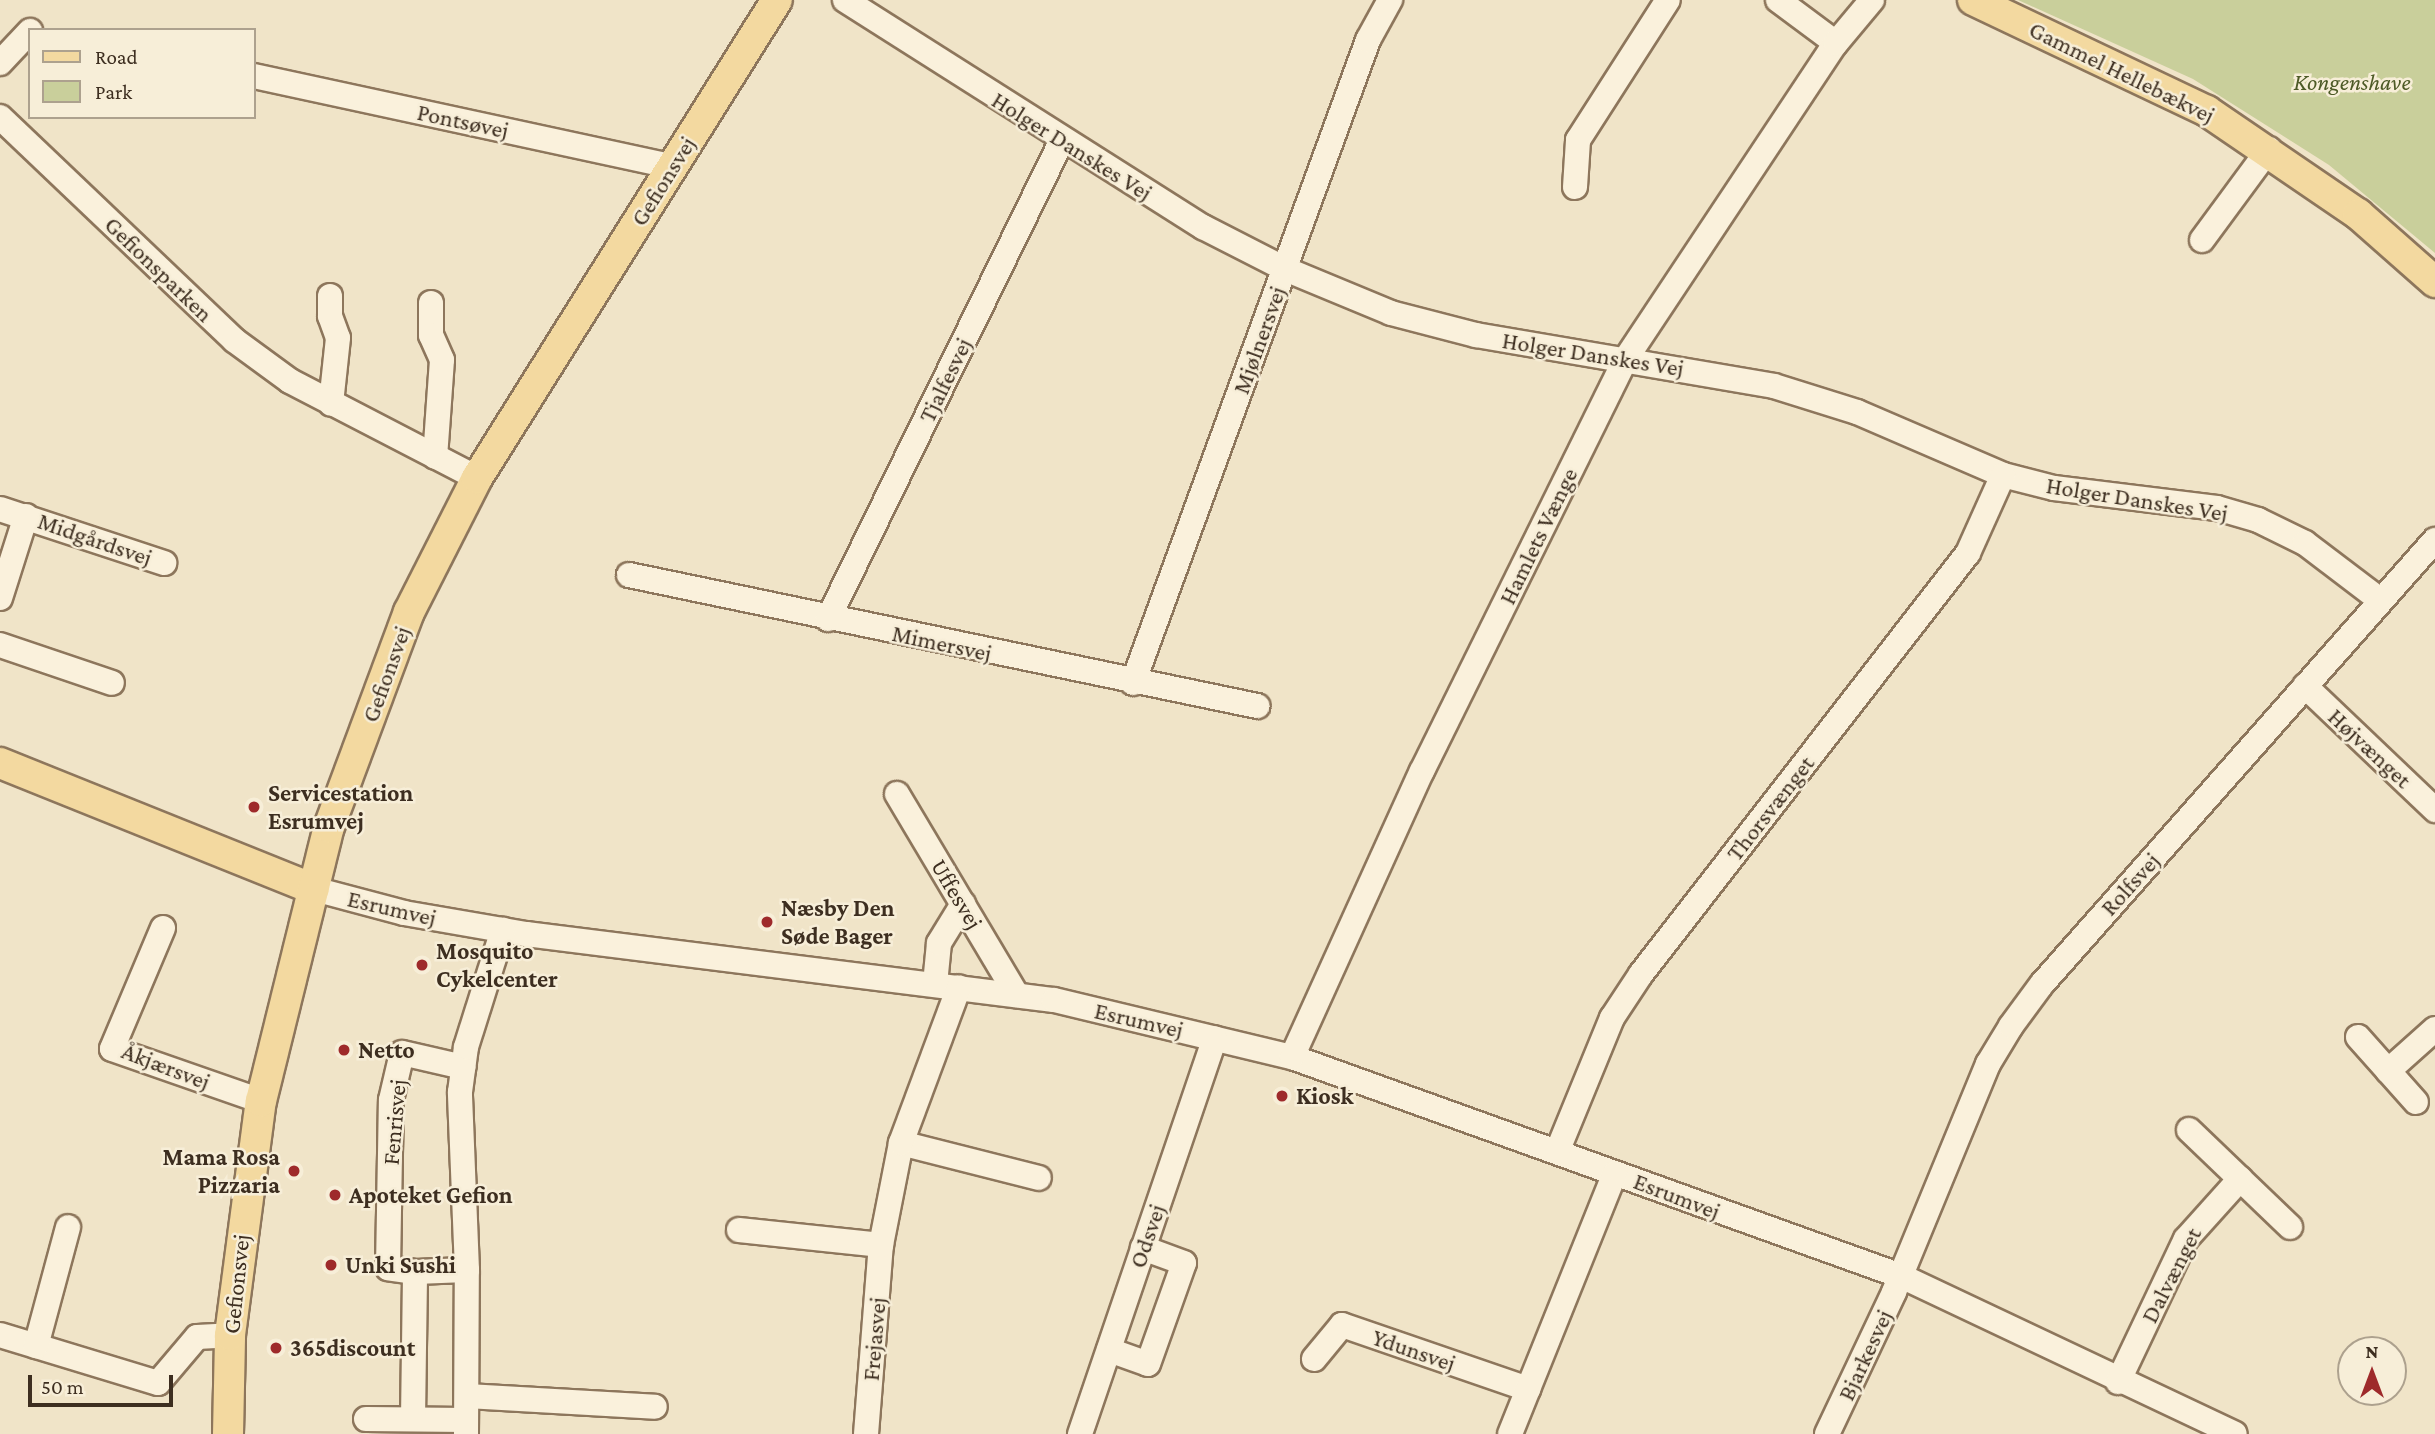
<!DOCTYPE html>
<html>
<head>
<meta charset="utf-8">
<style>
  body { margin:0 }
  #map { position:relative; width:2435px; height:1434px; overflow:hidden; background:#f0e4c8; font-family:"Crimson Pro",serif }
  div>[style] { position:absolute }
  .green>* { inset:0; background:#c9cf9b }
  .roads { filter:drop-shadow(2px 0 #8d765c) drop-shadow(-2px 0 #8d765c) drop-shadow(0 2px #8d765c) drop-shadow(0 -2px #8d765c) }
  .minor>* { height:24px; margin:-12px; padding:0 12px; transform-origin:12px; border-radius:12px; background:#faf1dc }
  .major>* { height:30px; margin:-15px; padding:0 15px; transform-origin:15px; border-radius:15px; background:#f3d9a0 }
  .dots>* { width:19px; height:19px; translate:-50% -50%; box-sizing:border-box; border:4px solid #f7eed8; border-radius:50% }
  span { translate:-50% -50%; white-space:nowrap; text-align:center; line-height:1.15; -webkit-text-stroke:5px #f7eed8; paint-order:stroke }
  .street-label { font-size:24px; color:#3d2e20 }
  .park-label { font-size:24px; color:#4d5a26; font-style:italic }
  .poi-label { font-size:24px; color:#3d2e20; font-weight:700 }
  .left { translate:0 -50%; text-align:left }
  .right { translate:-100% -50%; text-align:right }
  .legend { position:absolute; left:28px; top:28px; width:228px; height:91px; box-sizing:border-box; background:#f7eed8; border:2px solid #ada18e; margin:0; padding:9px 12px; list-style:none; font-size:21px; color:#3d2e20 }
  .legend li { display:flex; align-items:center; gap:14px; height:35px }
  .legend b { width:35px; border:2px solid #ada18e }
  .north { position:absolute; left:2337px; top:1336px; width:70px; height:70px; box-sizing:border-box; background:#f7eed8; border:2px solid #ada18e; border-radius:50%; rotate:0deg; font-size:19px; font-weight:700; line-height:28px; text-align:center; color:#3d2e20 }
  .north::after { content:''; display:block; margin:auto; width:24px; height:32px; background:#9e2a2b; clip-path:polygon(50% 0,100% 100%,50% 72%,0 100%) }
  .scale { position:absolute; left:28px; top:1375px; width:145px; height:32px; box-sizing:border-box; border:4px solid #3d2e20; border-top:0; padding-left:9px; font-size:21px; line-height:24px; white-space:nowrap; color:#3d2e20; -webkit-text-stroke:5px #f7eed8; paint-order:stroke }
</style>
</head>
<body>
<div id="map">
  <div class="green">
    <div style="clip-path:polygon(2018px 0,2435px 0,2435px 253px,2329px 165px,2193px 79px)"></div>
  </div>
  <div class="roads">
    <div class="minor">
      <div style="left:845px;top:0;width:424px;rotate:32.4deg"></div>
      <div style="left:1203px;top:227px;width:92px;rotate:27.1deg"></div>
      <div style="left:1285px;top:269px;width:115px;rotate:22.5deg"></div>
      <div style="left:1391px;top:313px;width:88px;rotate:14.5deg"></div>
      <div style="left:1476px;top:335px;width:302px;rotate:9.7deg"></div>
      <div style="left:1774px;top:386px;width:87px;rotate:17.4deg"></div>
      <div style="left:1857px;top:412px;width:159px;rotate:23.3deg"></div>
      <div style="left:2003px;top:475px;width:53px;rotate:14.3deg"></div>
      <div style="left:2054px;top:488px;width:164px;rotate:7deg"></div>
      <div style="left:2217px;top:508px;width:43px;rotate:16.3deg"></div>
      <div style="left:2258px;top:520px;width:52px;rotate:26.1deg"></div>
      <div style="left:2305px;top:543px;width:94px;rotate:37.2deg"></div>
      <div style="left:1778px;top:0;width:72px;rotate:36.6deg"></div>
      <div style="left:0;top:63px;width:44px;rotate:-46.8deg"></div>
      <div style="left:254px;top:76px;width:428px;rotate:12.2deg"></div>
      <div style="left:0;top:117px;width:323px;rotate:43.6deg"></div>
      <div style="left:234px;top:340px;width:69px;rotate:36.2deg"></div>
      <div style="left:290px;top:381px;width:211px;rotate:27.4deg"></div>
      <div style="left:1575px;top:187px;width:47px;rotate:-86.3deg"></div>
      <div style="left:1578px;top:140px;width:166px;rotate:-57.3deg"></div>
      <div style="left:2202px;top:240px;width:113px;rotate:-53.6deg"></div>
      <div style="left:330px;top:296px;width:20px;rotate:90deg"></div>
      <div style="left:330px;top:316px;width:23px;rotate:70deg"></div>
      <div style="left:338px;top:338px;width:66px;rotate:96.1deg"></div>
      <div style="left:431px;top:303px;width:32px;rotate:90deg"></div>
      <div style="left:431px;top:335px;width:27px;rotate:66deg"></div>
      <div style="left:442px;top:360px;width:97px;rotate:94.1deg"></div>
      <div style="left:0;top:509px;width:173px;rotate:18.2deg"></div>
      <div style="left:629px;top:575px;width:642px;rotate:11.78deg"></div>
      <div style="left:0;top:598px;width:86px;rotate:-72.4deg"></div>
      <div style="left:828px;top:619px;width:533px;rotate:-63.96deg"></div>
      <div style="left:0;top:645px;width:118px;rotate:18.7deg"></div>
      <div style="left:1133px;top:683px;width:685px;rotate:-69.92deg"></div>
      <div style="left:1368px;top:40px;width:46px;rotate:-61.2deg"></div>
      <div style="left:2305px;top:686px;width:180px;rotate:43.6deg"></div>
      <div style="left:897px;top:794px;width:234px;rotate:59.2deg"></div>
      <div style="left:314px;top:889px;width:93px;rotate:14.9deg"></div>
      <div style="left:404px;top:913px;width:124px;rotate:9.8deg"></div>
      <div style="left:526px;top:934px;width:532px;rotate:7.13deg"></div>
      <div style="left:1054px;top:1000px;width:245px;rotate:13.5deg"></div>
      <div style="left:1292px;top:1057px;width:647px;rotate:19.78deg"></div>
      <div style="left:1901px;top:1276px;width:369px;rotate:25.3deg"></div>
      <div style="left:163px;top:928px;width:131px;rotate:112.9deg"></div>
      <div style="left:112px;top:1049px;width:158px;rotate:19.2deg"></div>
      <div style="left:935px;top:984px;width:41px;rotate:-84.4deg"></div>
      <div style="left:939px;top:943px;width:46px;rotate:-58.4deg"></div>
      <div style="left:2358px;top:1037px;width:87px;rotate:48.3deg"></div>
      <div style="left:1292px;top:1057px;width:314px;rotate:-65.6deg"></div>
      <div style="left:1422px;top:771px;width:458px;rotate:-63.7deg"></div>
      <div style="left:1625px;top:360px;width:381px;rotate:-56.4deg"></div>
      <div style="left:1836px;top:43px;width:56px;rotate:-50.1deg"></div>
      <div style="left:2388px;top:1071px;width:63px;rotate:-41.8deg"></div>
      <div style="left:2189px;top:1130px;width:140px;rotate:43.8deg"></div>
      <div style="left:901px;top:1143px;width:142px;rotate:14.2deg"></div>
      <div style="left:1557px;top:1152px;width:145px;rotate:-67.7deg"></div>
      <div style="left:1612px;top:1018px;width:53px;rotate:-56.6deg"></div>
      <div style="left:1641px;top:974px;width:533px;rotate:-52.16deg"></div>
      <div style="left:1968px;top:553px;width:85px;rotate:-65.8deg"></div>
      <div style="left:739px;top:1230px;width:143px;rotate:6deg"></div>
      <div style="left:415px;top:1272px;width:52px;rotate:-2.2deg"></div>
      <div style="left:0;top:1335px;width:165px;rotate:16.9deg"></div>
      <div style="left:158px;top:1383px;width:60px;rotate:-49.7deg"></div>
      <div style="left:197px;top:1337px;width:33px;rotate:-3deg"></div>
      <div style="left:36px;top:1346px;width:123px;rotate:-74.9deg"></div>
      <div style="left:1109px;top:1350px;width:41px;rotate:19.7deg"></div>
      <div style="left:1148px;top:1364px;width:107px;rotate:-70.4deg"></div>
      <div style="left:1184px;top:1263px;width:44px;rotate:-159.9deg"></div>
      <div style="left:1314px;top:1359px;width:44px;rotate:-50.5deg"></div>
      <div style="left:1342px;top:1325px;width:197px;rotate:19deg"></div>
      <div style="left:2118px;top:1382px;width:158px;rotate:-64.6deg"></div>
      <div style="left:2186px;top:1239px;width:81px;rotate:-48deg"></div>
      <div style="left:467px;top:1396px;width:188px;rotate:3.3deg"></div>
      <div style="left:366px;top:1419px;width:100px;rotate:0.6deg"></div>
      <div style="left:413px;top:1419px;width:147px;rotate:-89.2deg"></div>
      <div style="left:415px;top:1272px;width:27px;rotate:-172deg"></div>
      <div style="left:388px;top:1268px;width:168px;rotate:-89deg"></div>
      <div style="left:391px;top:1100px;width:48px;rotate:-76.8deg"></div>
      <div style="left:402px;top:1053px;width:63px;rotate:12.9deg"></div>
      <div style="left:466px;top:1434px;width:164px;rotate:-89.7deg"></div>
      <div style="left:467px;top:1270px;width:178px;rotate:-92.3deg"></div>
      <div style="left:460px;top:1092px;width:45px;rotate:-82.4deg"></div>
      <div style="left:466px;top:1047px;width:123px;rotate:-72.5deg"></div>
      <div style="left:866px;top:1434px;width:190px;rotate:-85.5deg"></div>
      <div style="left:881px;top:1245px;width:104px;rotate:-78.9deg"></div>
      <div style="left:901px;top:1143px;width:166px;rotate:-69.6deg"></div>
      <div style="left:1080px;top:1434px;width:418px;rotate:-71.2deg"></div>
      <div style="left:1510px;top:1434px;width:281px;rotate:-68.1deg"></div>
      <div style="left:1827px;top:1434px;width:157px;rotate:-64.7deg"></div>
      <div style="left:1894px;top:1292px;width:247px;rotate:-67.6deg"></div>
      <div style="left:1988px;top:1064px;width:44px;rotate:-58.8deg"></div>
      <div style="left:2011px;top:1026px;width:52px;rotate:-53.6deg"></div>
      <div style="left:2042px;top:984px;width:593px;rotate:-48.49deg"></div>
    </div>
    <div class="major">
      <div style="left:1973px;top:0;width:259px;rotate:25.4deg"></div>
      <div style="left:2207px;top:111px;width:183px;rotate:34.3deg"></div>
      <div style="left:2358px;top:214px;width:103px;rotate:41.4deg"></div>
      <div style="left:0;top:763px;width:338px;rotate:21.9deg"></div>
      <div style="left:228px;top:1434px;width:99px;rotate:-88.8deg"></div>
      <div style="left:230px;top:1335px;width:236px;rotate:-82.5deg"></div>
      <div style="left:261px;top:1101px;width:282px;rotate:-76.1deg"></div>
      <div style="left:329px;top:827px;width:229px;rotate:-69.6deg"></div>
      <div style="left:409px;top:612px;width:150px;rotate:-63.1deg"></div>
      <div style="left:477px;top:478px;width:564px;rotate:-57.89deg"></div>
    </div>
  </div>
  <div class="dots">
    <div style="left:254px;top:807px;background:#9e2a2b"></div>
    <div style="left:767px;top:922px;background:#9e2a2b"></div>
    <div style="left:422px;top:965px;background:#9e2a2b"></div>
    <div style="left:344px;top:1050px;background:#9e2a2b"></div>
    <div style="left:1282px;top:1096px;background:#9e2a2b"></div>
    <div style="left:294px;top:1171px;background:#9e2a2b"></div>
    <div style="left:335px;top:1195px;background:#9e2a2b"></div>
    <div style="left:331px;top:1265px;background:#9e2a2b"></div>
    <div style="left:276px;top:1348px;background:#9e2a2b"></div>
  </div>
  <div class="street-label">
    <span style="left:2122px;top:72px;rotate:26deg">Gammel Hellebækvej</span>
    <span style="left:463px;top:121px;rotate:12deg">Pontsøvej</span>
    <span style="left:1072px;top:146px;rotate:32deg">Holger Danskes Vej</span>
    <span style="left:663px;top:181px;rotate:-58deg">Gefionsvej</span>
    <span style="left:159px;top:269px;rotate:44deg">Gefionsparken</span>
    <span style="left:1259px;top:340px;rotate:-70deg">Mjølnersvej</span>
    <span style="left:1593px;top:354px;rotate:9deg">Holger Danskes Vej</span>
    <span style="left:945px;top:380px;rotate:-64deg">Tjalfesvej</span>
    <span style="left:2137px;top:499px;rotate:9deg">Holger Danskes Vej</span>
    <span style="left:1538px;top:536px;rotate:-64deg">Hamlets Vænge</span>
    <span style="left:95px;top:539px;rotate:19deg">Midgårdsvej</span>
    <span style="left:942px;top:643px;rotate:12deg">Mimersvej</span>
    <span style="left:386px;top:674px;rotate:-70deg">Gefionsvej</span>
    <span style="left:2370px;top:748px;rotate:43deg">Højvænget</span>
    <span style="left:1770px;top:808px;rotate:-52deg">Thorsvænget</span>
    <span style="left:2130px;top:884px;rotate:-48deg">Rolfsvej</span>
    <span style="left:957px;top:894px;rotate:59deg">Uffesvej</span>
    <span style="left:392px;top:908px;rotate:13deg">Esrumvej</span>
    <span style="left:1139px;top:1020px;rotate:13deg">Esrumvej</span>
    <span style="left:166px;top:1066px;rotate:21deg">Åkjærsvej</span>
    <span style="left:394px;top:1122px;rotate:-85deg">Fenrisvej</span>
    <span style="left:1677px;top:1196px;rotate:21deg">Esrumvej</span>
    <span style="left:1147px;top:1236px;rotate:-71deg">Odsvej</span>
    <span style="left:2171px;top:1275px;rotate:-63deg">Dalvænget</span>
    <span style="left:236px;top:1284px;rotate:-84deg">Gefionsvej</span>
    <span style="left:874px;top:1339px;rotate:-85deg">Frejasvej</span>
    <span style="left:1414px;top:1350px;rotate:19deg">Ydunsvej</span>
    <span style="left:1865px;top:1355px;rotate:-65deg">Bjarkesvej</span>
  </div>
  <div class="park-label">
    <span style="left:2352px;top:82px">Kongenshave</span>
  </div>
  <div class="poi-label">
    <span class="left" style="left:268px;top:807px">Servicestation<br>Esrumvej</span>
    <span class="left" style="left:781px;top:922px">Næsby Den<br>Søde Bager</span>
    <span class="left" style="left:436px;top:965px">Mosquito<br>Cykelcenter</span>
    <span class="left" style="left:358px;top:1050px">Netto</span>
    <span class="left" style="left:1296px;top:1096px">Kiosk</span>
    <span class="right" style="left:280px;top:1171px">Mama Rosa<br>Pizzaria</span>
    <span class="left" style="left:349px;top:1195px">Apoteket Gefion</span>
    <span class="left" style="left:345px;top:1265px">Unki Sushi</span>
    <span class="left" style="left:290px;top:1348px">365discount</span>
  </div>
  <ul class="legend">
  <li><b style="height:9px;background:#f3d9a0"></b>Road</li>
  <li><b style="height:19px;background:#c9cf9b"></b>Park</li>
  </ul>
  <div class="north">N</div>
  <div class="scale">50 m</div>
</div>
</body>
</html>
